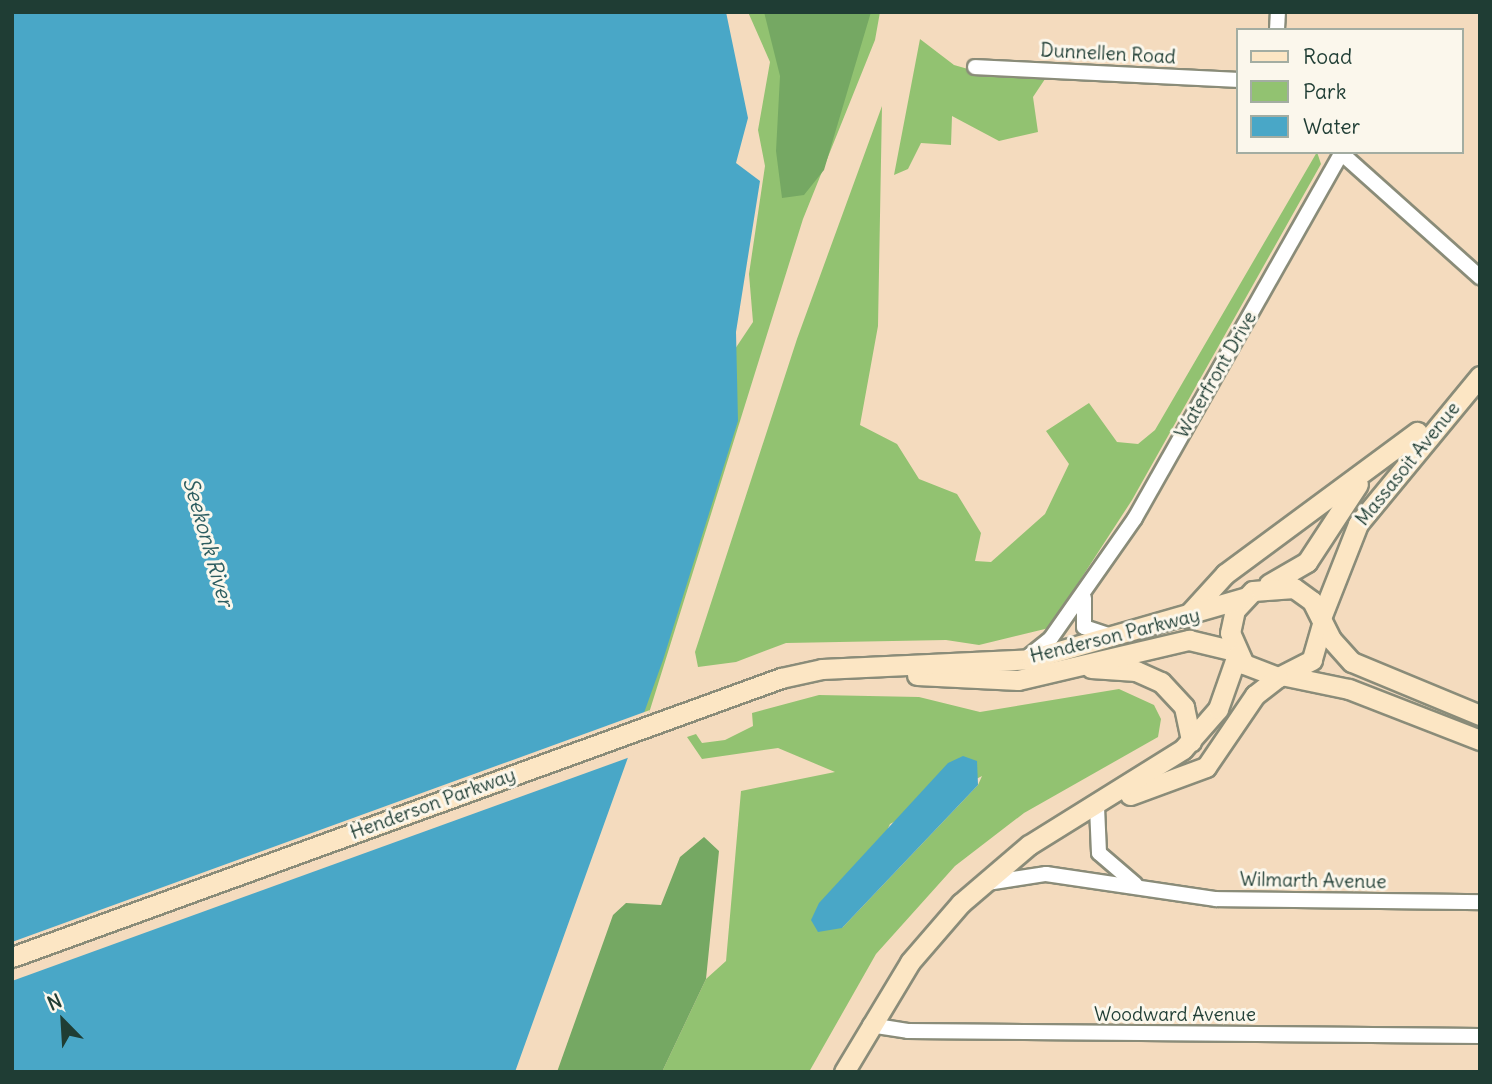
<!DOCTYPE html>
<html>
<head>
<meta charset="utf-8">
<style>
  body { margin:0 }
  #map { position:relative; width:1492px; height:1084px; overflow:hidden; background:#f4dbbe; font-family:Delius,sans-serif }
  div>[style] { position:absolute }
  .green>* { inset:0; background:#92c271 }
  .forest>* { inset:0; background:#75a863 }
  .water>* { inset:0; background:#49a7c7 }
  .pier>* { inset:0; background:#f4dbbe }
  .roads { filter:drop-shadow(2px 0 #8a8c79) drop-shadow(-2px 0 #8a8c79) drop-shadow(0 2px #8a8c79) drop-shadow(0 -2px #8a8c79) }
  .minor>* { height:14px; margin:-7px; padding:0 7px; transform-origin:7px; border-radius:7px; background:#fff }
  .secondary>* { height:19px; margin:-9.5px; padding:0 9.5px; transform-origin:9.5px; border-radius:9.5px; background:#fce6c4 }
  span { translate:-50% -50%; white-space:nowrap; text-align:center; line-height:1.15; -webkit-text-stroke:6px #fbf7ec; paint-order:stroke }
  .street-label { font-size:19px; color:#1f3d34 }
  .water-label { font-size:21px; color:#2c5d60; font-style:italic }
  .frame { position:absolute; inset:0; border:14px solid #1f3d34; pointer-events:none }
  .legend { position:absolute; left:1236px; top:28px; width:228px; height:126px; box-sizing:border-box; background:#fbf7ec; border:2px solid #a3ada2; margin:0; padding:9px 12px; list-style:none; font-size:21px; color:#1f3d34 }
  .legend li { display:flex; align-items:center; gap:14px; height:35px }
  .legend b { width:35px; border:2px solid #a3ada2 }
  .north { position:absolute; left:28px; top:986px; width:70px; height:70px; -webkit-text-stroke:5px #fbf7ec; paint-order:stroke; rotate:336deg; font-size:19px; font-weight:700; line-height:28px; text-align:center; color:#1f3d34 }
  .north::after { content:''; display:block; margin:auto; width:24px; height:32px; background:#1f3d34; clip-path:polygon(50% 0,100% 100%,50% 72%,0 100%) }
</style>
</head>
<body>
<div id="map">
  <div class="green">
    <div style="clip-path:polygon(748px 12px,880px 12px,875px 40px,803px 219px,649px 713px,632px 717px,735px 349px,753px 322px,749px 274px,765px 166px,758px 130px,770px 62px)"></div>
    <div style="clip-path:polygon(920px 39px,954px 65px,989px 75px,1047px 76px,1033px 97px,1038px 132px,999px 141px,952px 116px,951px 145px,921px 143px,908px 169px,894px 175px)"></div>
    <div style="clip-path:polygon(882px 106px,878px 326px,860px 425px,897px 444px,919px 479px,957px 494px,981px 533px,975px 561px,991px 562px,1045px 514px,1069px 464px,1046px 431px,1089px 403px,1117px 442px,1138px 444px,1155px 430px,1317px 152px,1321px 164px,1132px 500px,1049px 628px,979px 645px,946px 640px,786px 643px,736px 662px,698px 667px,695px 652px,797px 339px)"></div>
    <div style="clip-path:polygon(evenodd,1119px 689px,1154px 705px,1161px 719px,1158px 737px,1024px 813px,955px 866px,876px 954px,809px 1072px,662px 1072px,706px 979px,726px 961px,741px 791px,835px 772px,778px 748px,702px 759px,687px 737px,696px 734px,702px 743px,725px 740px,753px 726px,752px 713px,819px 695px,919px 697px,980px 712px,1119px 689px,982px 776px,978px 785px,842px 928px,890px 824px,982px 776px)"></div>
  </div>
  <div class="forest">
    <div style="clip-path:polygon(764px 12px,871px 12px,824px 170px,804px 195px,782px 198px,776px 151px,780px 76px)"></div>
    <div style="clip-path:polygon(704px 837px,719px 851px,706px 979px,662px 1072px,557px 1072px,613px 915px,626px 903px,661px 905px,680px 857px)"></div>
  </div>
  <div class="water">
    <div style="clip-path:polygon(12px 12px,726px 12px,748px 118px,736px 163px,760px 181px,736px 332px,738px 421px,663px 660px,515px 1072px,12px 1072px)"></div>
    <div style="clip-path:polygon(963px 756px,977px 761px,978px 785px,842px 928px,818px 932px,811px 920px,819px 903px,948px 763px)"></div>
  </div>
  <div class="pier">
    <div style="clip-path:polygon(650px 710px,633px 756px,12px 981px,12px 942px)"></div>
  </div>
  <div class="roads">
    <div class="minor">
      <div style="left:1277px;top:30px;width:18px;rotate:-87deg"></div>
      <div style="left:975px;top:67px;width:263px;rotate:2.8deg"></div>
      <div style="left:1340px;top:152px;width:188px;rotate:41.8deg"></div>
      <div style="left:1084px;top:598px;width:29px;rotate:90deg"></div>
      <div style="left:1084px;top:627px;width:26px;rotate:18deg"></div>
      <div style="left:1029px;top:656px;width:28px;rotate:-39deg"></div>
      <div style="left:1051px;top:638px;width:146px;rotate:-55deg"></div>
      <div style="left:1135px;top:518px;width:418px;rotate:-60.5deg"></div>
      <div style="left:1097px;top:807px;width:46px;rotate:87.5deg"></div>
      <div style="left:1099px;top:853px;width:48px;rotate:40.7deg"></div>
      <div style="left:987px;top:883px;width:60px;rotate:-8.7deg"></div>
      <div style="left:1046px;top:874px;width:172px;rotate:8.4deg"></div>
      <div style="left:1216px;top:899px;width:264px;rotate:0.7deg"></div>
      <div style="left:870px;top:1025px;width:38px;rotate:9deg"></div>
      <div style="left:908px;top:1031px;width:572px;rotate:0.5deg"></div>
    </div>
    <div class="secondary">
      <div style="left:1269px;top:584px;width:44px;rotate:-30.1deg"></div>
      <div style="left:1307px;top:562px;width:93px;rotate:-56.8deg"></div>
      <div style="left:1186px;top:617px;width:58px;rotate:-47.8deg"></div>
      <div style="left:1225px;top:574px;width:239px;rotate:-36.5deg"></div>
      <div style="left:1321px;top:618px;width:101px;rotate:-68.5deg"></div>
      <div style="left:1358px;top:524px;width:192px;rotate:-50.5deg"></div>
      <div style="left:1322px;top:624px;width:37px;rotate:106deg"></div>
      <div style="left:1312px;top:660px;width:38px;rotate:153deg"></div>
      <div style="left:1278px;top:677px;width:36px;rotate:-159deg"></div>
      <div style="left:1244px;top:664px;width:34px;rotate:-114deg"></div>
      <div style="left:1230px;top:633px;width:24px;rotate:-78deg"></div>
      <div style="left:1235px;top:610px;width:26px;rotate:-47deg"></div>
      <div style="left:1253px;top:591px;width:41px;rotate:-4.2deg"></div>
      <div style="left:1294px;top:588px;width:22px;rotate:36deg"></div>
      <div style="left:1312px;top:601px;width:42px;rotate:63.4deg"></div>
      <div style="left:1331px;top:639px;width:31px;rotate:48deg"></div>
      <div style="left:1352px;top:662px;width:139px;rotate:22.5deg"></div>
      <div style="left:1091px;top:668px;width:45px;rotate:3.8deg"></div>
      <div style="left:1136px;top:671px;width:27px;rotate:24deg"></div>
      <div style="left:1161px;top:682px;width:34px;rotate:47deg"></div>
      <div style="left:1184px;top:707px;width:35px;rotate:78deg"></div>
      <div style="left:917px;top:675px;width:101px;rotate:2.8deg"></div>
      <div style="left:1018px;top:680px;width:176px;rotate:-13.2deg"></div>
      <div style="left:1189px;top:640px;width:47px;rotate:13.4deg"></div>
      <div style="left:1286px;top:676px;width:64px;rotate:11.7deg"></div>
      <div style="left:1349px;top:689px;width:141px;rotate:21.3deg"></div>
      <div style="left:1130px;top:795px;width:81px;rotate:-20.2deg"></div>
      <div style="left:1206px;top:767px;width:87px;rotate:-55.8deg"></div>
      <div style="left:1255px;top:695px;width:29px;rotate:-38deg"></div>
      <div style="left:12px;top:957px;width:818px;rotate:-19.94deg"></div>
      <div style="left:781px;top:678px;width:42px;rotate:-12.4deg"></div>
      <div style="left:822px;top:669px;width:209px;rotate:-2.7deg"></div>
      <div style="left:1031px;top:659px;width:222px;rotate:-16deg"></div>
      <div style="left:844px;top:1072px;width:128px;rotate:-59deg"></div>
      <div style="left:910px;top:962px;width:78px;rotate:-49.2deg"></div>
      <div style="left:961px;top:903px;width:89px;rotate:-40.5deg"></div>
      <div style="left:1029px;top:845px;width:181px;rotate:-31.9deg"></div>
      <div style="left:1183px;top:749px;width:53px;rotate:-48.8deg"></div>
      <div style="left:1218px;top:709px;width:57px;rotate:-70.6deg"></div>
    </div>
  </div>
  <div class="street-label">
    <span style="left:1108px;top:54px;rotate:3deg">Dunnellen Road</span>
    <span style="left:1216px;top:375px;rotate:-60deg">Waterfront Drive</span>
    <span style="left:1408px;top:464px;rotate:-51deg">Massasoit Avenue</span>
    <span style="left:1115px;top:636px;rotate:-14deg">Henderson Parkway</span>
    <span style="left:433px;top:804px;rotate:-20deg">Henderson Parkway</span>
    <span style="left:1313px;top:881px;rotate:1deg">Wilmarth Avenue</span>
    <span style="left:1175px;top:1015px">Woodward Avenue</span>
  </div>
  <div class="water-label">
    <span style="left:208px;top:542px;rotate:74deg">Seekonk River</span>
  </div>
  <div class="frame"></div>
  <ul class="legend">
  <li><b style="height:9px;background:#fce6c4"></b>Road</li>
  <li><b style="height:19px;background:#92c271"></b>Park</li>
  <li><b style="height:19px;background:#49a7c7"></b>Water</li>
  </ul>
  <div class="north">N</div>
</div>
</body>
</html>
